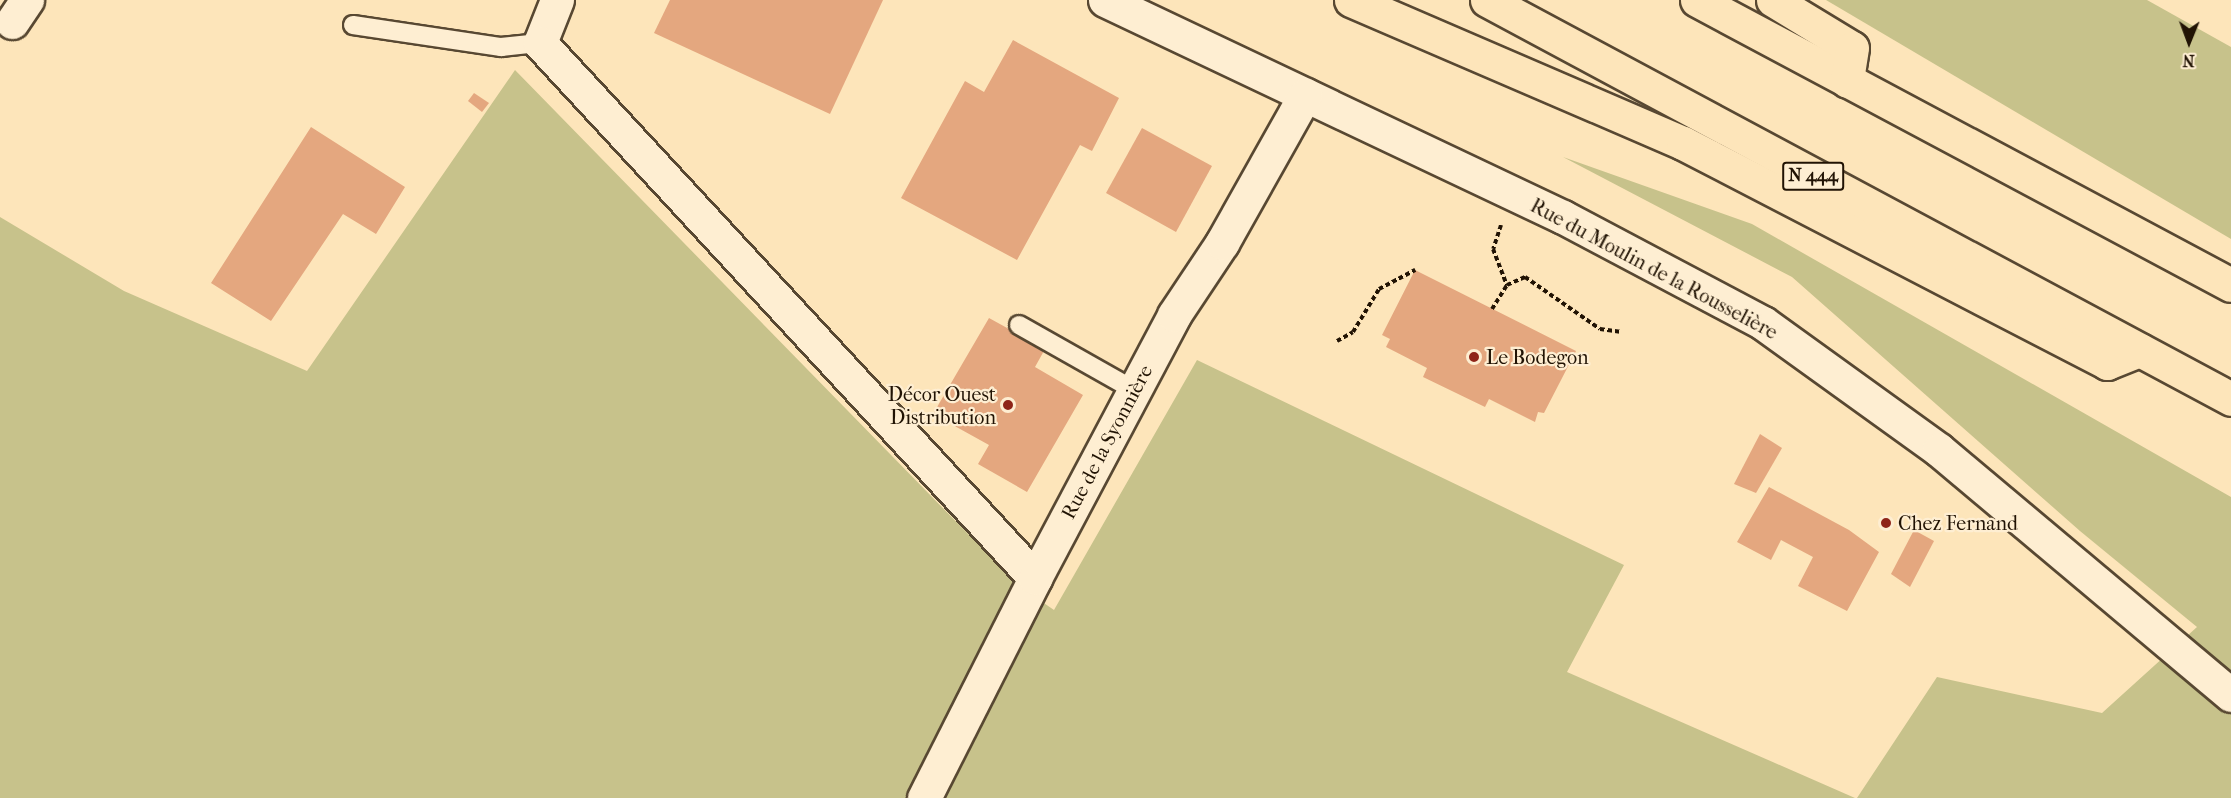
<!DOCTYPE html>
<html>
<head>
<meta charset="utf-8">
<style>
  body { margin:0 }
  #map { position:relative; width:2231px; height:798px; overflow:hidden; background:#fde5ba; font-family:"IM FELL French Canon",serif }
  div>[style] { position:absolute }
  .green>* { inset:0; background:#c7c28b }
  .building>* { inset:0; background:#e4a77f }
  .path>* { height:4px; margin-top:-2px; transform-origin:0; background:repeating-linear-gradient(90deg,#211304 0 4.5px,transparent 0 7.5px) }
  .roads { filter:drop-shadow(2px 0 #584832) drop-shadow(-2px 0 #584832) drop-shadow(0 2px #584832) drop-shadow(0 -2px #584832) }
  .lane>* { height:18px; margin:-9px; padding:0 9px; transform-origin:9px; border-radius:9px; background:#feeed2 }
  .street>* { height:33px; margin:-16.5px; padding:0 16.5px; transform-origin:16.5px; border-radius:16.5px; background:#feeed2 }
  .secondary>* { height:33px; margin:-16.5px; padding:0 16.5px; transform-origin:16.5px; border-radius:16.5px; background:#feeed2 }
  .highway>* { height:33px; margin:-16.5px; padding:0 16.5px; transform-origin:16.5px; border-radius:16.5px; background:#fde5ba }
  .dots>* { width:16px; height:16px; translate:-50% -50%; box-sizing:border-box; border:3px solid #feeed2; border-radius:50% }
  span { translate:-50% -50%; white-space:nowrap; text-align:center; line-height:1.15; -webkit-text-stroke:4.5px #feeed2; paint-order:stroke }
  .shield-label span { padding:2px 4px; background:#feeed2; border:2px solid; border-radius:4px; -webkit-text-stroke-width:0 }
  .shield-label { font-size:18px; color:#211304; font-weight:700 }
  .street-label { font-size:20px; color:#211304 }
  .poi-label { font-size:20px; color:#211304 }
  .left { translate:0 -50%; text-align:left }
  .right { translate:-100% -50%; text-align:right }
  .north { position:absolute; left:2159px; top:12px; width:60px; height:60px; -webkit-text-stroke:4px #feeed2; paint-order:stroke; rotate:181deg; font-size:16px; font-weight:700; line-height:24px; text-align:center; color:#211304 }
  .north::after { content:''; display:block; margin:auto; width:21px; height:27px; background:#211304; clip-path:polygon(50% 0,100% 100%,50% 72%,0 100%) }
</style>
</head>
<body>
<div id="map">
  <div class="green">
    <div style="clip-path:polygon(1826px 0,2147px 0,2231px 47px,2231px 239px)"></div>
    <div style="clip-path:polygon(515px 70px,1019px 586px,1054px 610px,1197px 360px,1624px 565px,1567px 672px,1855px 798px,0 798px,0 217px,124px 291px,307px 371px)"></div>
    <div style="clip-path:polygon(1563px 157px,1752px 224px,2231px 497px,2231px 798px,1857px 798px,1937px 677px,2102px 713px,2197px 627px,2080px 531px,1792px 277px)"></div>
  </div>
  <div class="building">
    <div style="clip-path:polygon(670px 0,883px 0,830px 114px,654px 33px)"></div>
    <div style="clip-path:polygon(1013px 40px,1119px 98px,1092px 151px,1080px 145px,1017px 260px,901px 198px,965px 81px,984px 92px)"></div>
    <div style="clip-path:polygon(474px 93px,489px 103px,482px 112px,468px 101px)"></div>
    <div style="clip-path:polygon(311px 127px,405px 187px,376px 234px,343px 214px,271px 321px,211px 283px)"></div>
    <div style="clip-path:polygon(1142px 128px,1212px 166px,1176px 232px,1106px 193px)"></div>
    <div style="clip-path:polygon(1415px 270px,1576px 351px,1544px 413px,1538px 412px,1535px 422px,1489px 399px,1485px 407px,1423px 377px,1427px 368px,1386px 347px,1390px 339px,1382px 335px)"></div>
    <div style="clip-path:polygon(989px 318px,1045px 349px,1035px 367px,1083px 395px,1027px 492px,978px 464px,989px 445px,933px 414px)"></div>
    <div style="clip-path:polygon(1760px 434px,1782px 448px,1756px 493px,1734px 484px)"></div>
    <div style="clip-path:polygon(1769px 487px,1849px 530px,1879px 552px,1847px 611px,1798px 586px,1813px 557px,1781px 540px,1771px 560px,1737px 542px)"></div>
    <div style="clip-path:polygon(1914px 530px,1934px 541px,1910px 587px,1891px 574px)"></div>
  </div>
  <div class="path">
    <div style="left:1501px;top:225px;width:25px;rotate:108deg"></div>
    <div style="left:1493px;top:249px;width:39px;rotate:69deg"></div>
    <div style="left:1492px;top:309px;width:28px;rotate:-58deg"></div>
    <div style="left:1507px;top:285px;width:20px;rotate:-24deg"></div>
    <div style="left:1525px;top:277px;width:91px;rotate:34.7deg"></div>
    <div style="left:1600px;top:329px;width:22px;rotate:8deg"></div>
    <div style="left:1337px;top:341px;width:18px;rotate:-29deg"></div>
    <div style="left:1353px;top:332px;width:50px;rotate:-58.8deg"></div>
    <div style="left:1379px;top:289px;width:41px;rotate:-27.8deg"></div>
  </div>
  <div class="roads">
    <div class="lane">
      <div style="left:353px;top:25px;width:150px;rotate:8.5deg"></div>
      <div style="left:501px;top:47px;width:39px;rotate:-6deg"></div>
      <div style="left:1019px;top:325px;width:132px;rotate:29.5deg"></div>
    </div>
    <div class="street">
      <div style="left:557px;top:0;width:46px;rotate:111.6deg"></div>
      <div style="left:540px;top:43px;width:729px;rotate:47.22deg"></div>
      <div style="left:12px;top:22px;width:27px;rotate:-56deg"></div>
    </div>
    <div class="secondary">
      <div style="left:1105px;top:0;width:507px;rotate:25.35deg"></div>
      <div style="left:1563px;top:217px;width:226px;rotate:27.9deg"></div>
      <div style="left:1763px;top:323px;width:217px;rotate:35.8deg"></div>
      <div style="left:1939px;top:450px;width:381px;rotate:40deg"></div>
      <div style="left:924px;top:798px;width:246px;rotate:-63.2deg"></div>
      <div style="left:1035px;top:578px;width:297px;rotate:-62.1deg"></div>
      <div style="left:1174px;top:315px;width:87px;rotate:-56.3deg"></div>
      <div style="left:1222px;top:243px;width:170px;rotate:-60.7deg"></div>
    </div>
    <div class="highway">
      <div style="left:1351px;top:0;width:361px;rotate:23.3deg"></div>
      <div style="left:1683px;top:143px;width:478px;rotate:27.4deg"></div>
      <div style="left:2107px;top:363px;width:35px;rotate:-22deg"></div>
      <div style="left:1487px;top:0;width:844px;rotate:28.2deg"></div>
      <div style="left:1697px;top:0;width:605px;rotate:28.09deg"></div>
      <div style="left:1773px;top:0;width:92px;rotate:31.3deg"></div>
      <div style="left:1852px;top:48px;width:33px;rotate:99deg"></div>
    </div>
  </div>
  <div class="dots">
    <div style="left:1474px;top:357px;background:#8f2418"></div>
    <div style="left:1008px;top:405px;background:#8f2418"></div>
    <div style="left:1886px;top:523px;background:#8f2418"></div>
  </div>
  <div class="shield-label">
    <span style="left:1813px;top:176px">N 444</span>
  </div>
  <div class="street-label">
    <span style="left:1654px;top:269px;rotate:28deg">Rue du Moulin de la Rousselière</span>
    <span style="left:1107px;top:442px;rotate:-62deg">Rue de la Syonnière</span>
  </div>
  <div class="poi-label">
    <span class="left" style="left:1486px;top:357px">Le Bodegon</span>
    <span class="right" style="left:996px;top:406px">Décor Ouest<br>Distribution</span>
    <span class="left" style="left:1898px;top:523px">Chez Fernand</span>
  </div>
  <div class="north">N</div>
</div>
</body>
</html>
